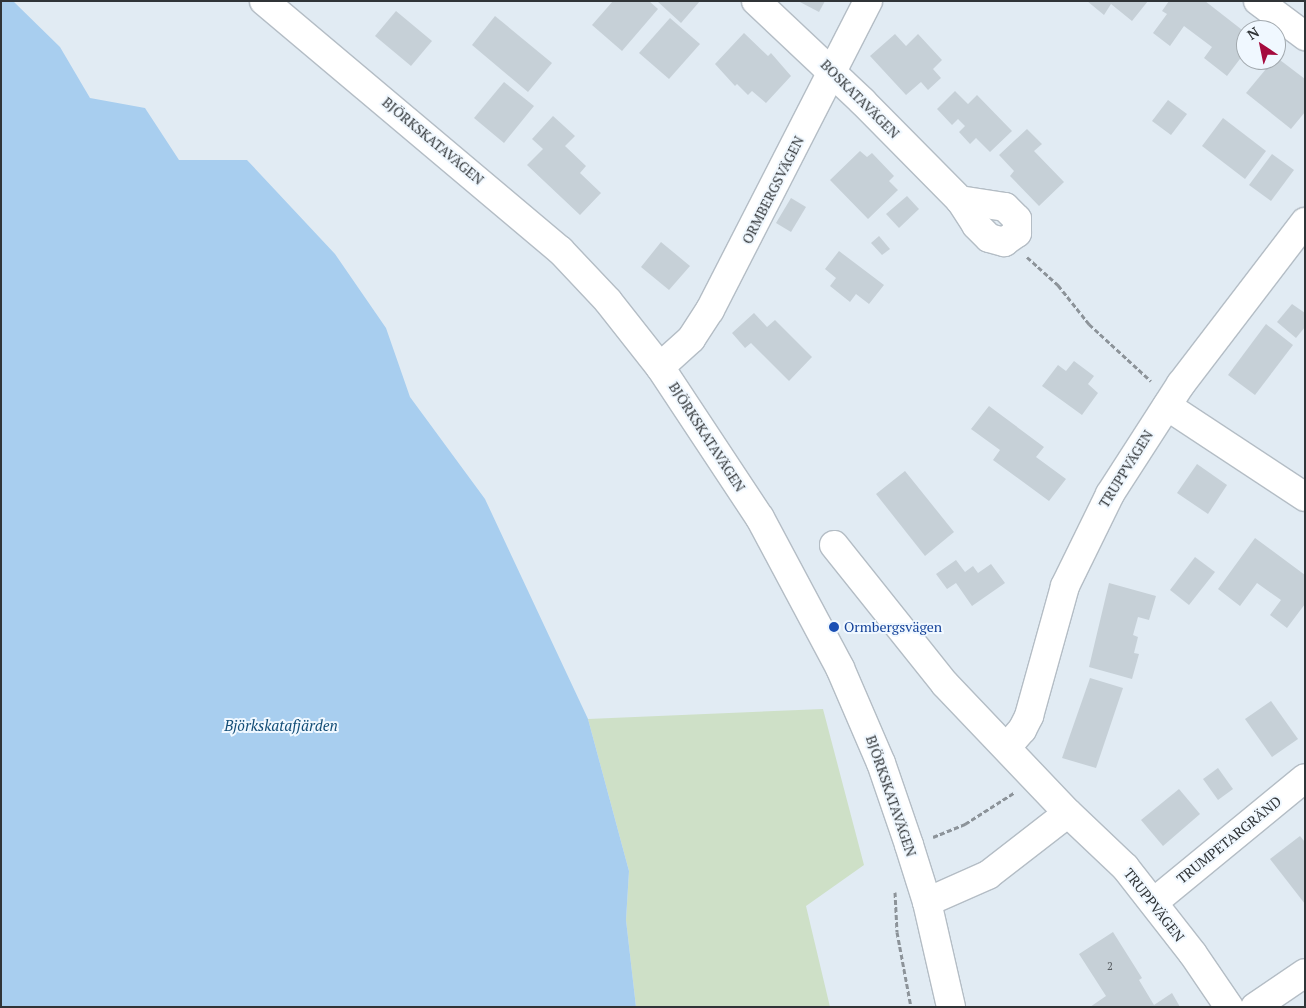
<!DOCTYPE html>
<html>
<head>
<meta charset="utf-8">
<style>
  body { margin:0 }
  #map { position:relative; width:1306px; height:1008px; overflow:hidden; background:#e1ebf3; font-family:"PT Serif",serif }
  div>[style] { position:absolute }
  .green>* { inset:0; background:#cee0c7 }
  .water>* { inset:0; background:#a8ceef }
  .building>* { inset:0; background:#c6d0d7 }
  .path>* { height:3px; margin-top:-1.5px; transform-origin:0; background:repeating-linear-gradient(90deg,#8c9399 0 5px,transparent 0 7.5px) }
  .roads { filter:drop-shadow(1px 0 #b4bdc5) drop-shadow(-1px 0 #b4bdc5) drop-shadow(0 1px #b4bdc5) drop-shadow(0 -1px #b4bdc5) }
  .minor>* { height:28px; margin:-14px; padding:0 14px; transform-origin:14px; border-radius:14px; background:#fff }
  .dots>* { width:14px; height:14px; translate:-50% -50%; box-sizing:border-box; border:2px solid #f0f8ff; border-radius:50% }
  span { translate:-50% -50%; white-space:nowrap; text-align:center; line-height:1.15; -webkit-text-stroke:4px #f0f8ff; paint-order:stroke }
  .number-label { font-size:11px; color:#565b5f }
  .number-label span { -webkit-text-stroke-width:0 }
  .street-label { font-size:14px; color:#303437 }
  .transit-label { font-size:14px; color:#164399 }
  .left { translate:0 -50%; text-align:left }
  .water-label { font-size:15px; color:#124d77; font-style:italic }
  .frame { position:absolute; inset:0; border:2px solid #303437; pointer-events:none }
  .north { position:absolute; left:1236px; top:20px; width:50px; height:50px; box-sizing:border-box; background:#f0f8ff; border:1px solid #a3aaaf; border-radius:50%; rotate:326deg; font-size:14px; font-weight:700; line-height:20px; text-align:center; color:#303437 }
  .north::after { content:''; display:block; margin:auto; width:18px; height:22px; background:#a50b3e; clip-path:polygon(50% 0,100% 100%,50% 72%,0 100%) }
</style>
</head>
<body>
<div id="map">
  <div class="green">
    <div style="clip-path:polygon(823px 709px,864px 865px,806px 906px,830px 1007px,636px 1007px,626px 920px,629px 871px,588px 719px)"></div>
  </div>
  <div class="water">
    <div style="clip-path:polygon(1px 1px,13px 1px,60px 47px,90px 98px,145px 108px,179px 160px,247px 160px,335px 254px,386px 328px,410px 397px,485px 499px,588px 719px,629px 871px,626px 920px,636px 1007px,1px 1007px)"></div>
  </div>
  <div class="building">
    <div style="clip-path:polygon(613px 1px,649px 1px,658px 9px,622px 51px,592px 25px)"></div>
    <div style="clip-path:polygon(657px 1px,700px 1px,681px 23px)"></div>
    <div style="clip-path:polygon(798px 1px,825px 1px,819px 12px)"></div>
    <div style="clip-path:polygon(1087px 1px,1148px 1px,1132px 21px,1111px 4px,1104px 15px)"></div>
    <div style="clip-path:polygon(1169px 1px,1205px 1px,1246px 33px,1246px 51px,1227px 76px,1204px 58px,1212px 47px,1184px 26px,1170px 46px,1153px 33px,1167px 14px,1162px 11px)"></div>
    <div style="clip-path:polygon(396px 11px,432px 41px,411px 66px,375px 36px)"></div>
    <div style="clip-path:polygon(495px 16px,552px 63px,528px 92px,472px 45px)"></div>
    <div style="clip-path:polygon(670px 18px,700px 44px,669px 79px,639px 53px)"></div>
    <div style="clip-path:polygon(744px 33px,768px 56px,771px 53px,791px 76px,766px 103px,752px 91px,748px 95px,737px 84px,735px 86px,715px 64px)"></div>
    <div style="clip-path:polygon(895px 34px,906px 46px,918px 34px,942px 60px,933px 69px,941px 78px,928px 90px,921px 82px,906px 95px,870px 56px)"></div>
    <div style="clip-path:polygon(1276px 57px,1305px 79px,1305px 112px,1291px 129px,1246px 93px)"></div>
    <div style="clip-path:polygon(504px 82px,534px 106px,504px 143px,474px 118px)"></div>
    <div style="clip-path:polygon(955px 91px,968px 104px,977px 95px,1012px 131px,990px 152px,976px 138px,970px 144px,959px 132px,965px 126px,958px 119px,952px 125px,937px 109px)"></div>
    <div style="clip-path:polygon(1168px 100px,1187px 114px,1171px 135px,1152px 121px)"></div>
    <div style="clip-path:polygon(553px 116px,575px 136px,565px 146px,586px 166px,580px 173px,601px 193px,580px 215px,527px 165px,543px 149px,532px 139px)"></div>
    <div style="clip-path:polygon(1223px 118px,1266px 151px,1245px 179px,1202px 146px)"></div>
    <div style="clip-path:polygon(1027px 129px,1042px 144px,1034px 151px,1064px 182px,1039px 206px,1010px 176px,1014px 171px,999px 155px)"></div>
    <div style="clip-path:polygon(860px 151px,867px 157px,872px 153px,894px 176px,889px 181px,898px 190px,868px 219px,830px 180px)"></div>
    <div style="clip-path:polygon(1272px 154px,1294px 170px,1271px 201px,1249px 185px)"></div>
    <div style="clip-path:polygon(907px 196px,919px 209px,899px 228px,886px 214px)"></div>
    <div style="clip-path:polygon(791px 198px,806px 207px,791px 232px,776px 223px)"></div>
    <div style="clip-path:polygon(879px 236px,890px 249px,882px 255px,871px 243px)"></div>
    <div style="clip-path:polygon(661px 242px,690px 266px,669px 290px,641px 267px)"></div>
    <div style="clip-path:polygon(839px 251px,884px 285px,869px 304px,856px 294px,850px 302px,830px 286px,836px 278px,825px 269px)"></div>
    <div style="clip-path:polygon(1292px 304px,1305px 313px,1305px 327px,1296px 338px,1277px 322px)"></div>
    <div style="clip-path:polygon(754px 313px,767px 327px,775px 320px,812px 357px,789px 381px,751px 343px,745px 348px,732px 333px)"></div>
    <div style="clip-path:polygon(1266px 324px,1293px 345px,1255px 395px,1228px 375px)"></div>
    <div style="clip-path:polygon(1074px 361px,1094px 376px,1088px 384px,1098px 393px,1082px 415px,1042px 386px,1058px 365px,1066px 371px)"></div>
    <div style="clip-path:polygon(989px 406px,1044px 447px,1036px 457px,1066px 479px,1049px 501px,993px 460px,1000px 450px,971px 429px)"></div>
    <div style="clip-path:polygon(1197px 464px,1227px 485px,1208px 514px,1177px 493px)"></div>
    <div style="clip-path:polygon(905px 471px,954px 532px,925px 556px,876px 494px)"></div>
    <div style="clip-path:polygon(1255px 538px,1305px 575px,1305px 604px,1287px 628px,1270px 615px,1281px 600px,1257px 583px,1240px 606px,1218px 589px)"></div>
    <div style="clip-path:polygon(1195px 557px,1215px 572px,1189px 605px,1170px 590px)"></div>
    <div style="clip-path:polygon(956px 560px,965px 572px,973px 566px,978px 573px,991px 564px,1005px 583px,972px 606px,956px 583px,947px 589px,936px 574px)"></div>
    <div style="clip-path:polygon(1109px 583px,1156px 596px,1149px 620px,1138px 617px,1133px 635px,1138px 637px,1134px 653px,1139px 654px,1132px 679px,1089px 667px)"></div>
    <div style="clip-path:polygon(1090px 678px,1123px 688px,1096px 768px,1062px 758px)"></div>
    <div style="clip-path:polygon(1271px 701px,1298px 739px,1272px 757px,1245px 719px)"></div>
    <div style="clip-path:polygon(1218px 768px,1233px 789px,1218px 800px,1203px 779px)"></div>
    <div style="clip-path:polygon(1179px 789px,1200px 814px,1163px 846px,1141px 820px)"></div>
    <div style="clip-path:polygon(1300px 836px,1305px 842px,1305px 904px,1270px 859px)"></div>
    <div style="clip-path:polygon(1113px 932px,1142px 978px,1139px 980px,1154px 1005px,1172px 993px,1180px 1007px,1090px 1007px,1106px 996px,1079px 954px)"></div>
  </div>
  <div class="path">
    <div style="left:1027px;top:257px;width:42px;rotate:42.1deg"></div>
    <div style="left:1058px;top:285px;width:50px;rotate:51.5deg"></div>
    <div style="left:1089px;top:324px;width:84px;rotate:42.6deg"></div>
    <div style="left:933px;top:837px;width:35px;rotate:-22deg"></div>
    <div style="left:965px;top:824px;width:59px;rotate:-32.6deg"></div>
    <div style="left:895px;top:892px;width:40px;rotate:87.1deg"></div>
    <div style="left:897px;top:932px;width:76px;rotate:79.4deg"></div>
  </div>
  <div class="roads">
    <div class="minor">
      <div style="left:264px;top:1px;width:387px;rotate:40.1deg"></div>
      <div style="left:560px;top:250px;width:70px;rotate:46.7deg"></div>
      <div style="left:608px;top:301px;width:84px;rotate:51.8deg"></div>
      <div style="left:660px;top:367px;width:181px;rotate:56.5deg"></div>
      <div style="left:760px;top:518px;width:170px;rotate:61.9deg"></div>
      <div style="left:840px;top:668px;width:103px;rotate:66.7deg"></div>
      <div style="left:881px;top:763px;width:87px;rotate:71.1deg"></div>
      <div style="left:909px;top:845px;width:60px;rotate:72.5deg"></div>
      <div style="left:927px;top:902px;width:108px;rotate:77.1deg"></div>
      <div style="left:756px;top:1px;width:146px;rotate:43.3deg"></div>
      <div style="left:862px;top:101px;width:139px;rotate:45.3deg"></div>
      <div style="left:960px;top:200px;width:30px;rotate:57deg"></div>
      <div style="left:976px;top:225px;width:18px;rotate:45deg"></div>
      <div style="left:989px;top:238px;width:16px;rotate:15deg"></div>
      <div style="left:1004px;top:242px;width:16px;rotate:-35deg"></div>
      <div style="left:1017px;top:233px;width:14px;rotate:-90deg"></div>
      <div style="left:1017px;top:219px;width:17px;rotate:-135deg"></div>
      <div style="left:1005px;top:207px;width:46px;rotate:-171.2deg"></div>
      <div style="left:1258px;top:1px;width:59px;rotate:36.7deg"></div>
      <div style="left:660px;top:367px;width:42px;rotate:-42.1deg"></div>
      <div style="left:691px;top:339px;width:35px;rotate:-57deg"></div>
      <div style="left:710px;top:310px;width:347px;rotate:-62.9deg"></div>
      <div style="left:1167px;top:406px;width:165px;rotate:33.4deg"></div>
      <div style="left:834px;top:545px;width:178px;rotate:51.4deg"></div>
      <div style="left:945px;top:684px;width:178px;rotate:46.4deg"></div>
      <div style="left:1068px;top:813px;width:79px;rotate:43.5deg"></div>
      <div style="left:1125px;top:867px;width:110px;rotate:52deg"></div>
      <div style="left:1193px;top:954px;width:64px;rotate:55.8deg"></div>
      <div style="left:1007px;top:747px;width:23px;rotate:-49deg"></div>
      <div style="left:1022px;top:730px;width:16px;rotate:-63deg"></div>
      <div style="left:1029px;top:716px;width:135px;rotate:-74.5deg"></div>
      <div style="left:1065px;top:586px;width:102px;rotate:-63.9deg"></div>
      <div style="left:1110px;top:494px;width:131px;rotate:-57.2deg"></div>
      <div style="left:1181px;top:384px;width:204px;rotate:-52.6deg"></div>
      <div style="left:927px;top:902px;width:67px;rotate:-23.9deg"></div>
      <div style="left:988px;top:875px;width:101px;rotate:-37.8deg"></div>
      <div style="left:1154px;top:902px;width:195px;rotate:-39.4deg"></div>
      <div style="left:1255px;top:1007px;width:60px;rotate:-34.2deg"></div>
    </div>
  </div>
  <div class="dots">
    <div style="left:834px;top:627px;background:#1a4fb4"></div>
  </div>
  <div class="number-label">
    <span style="left:1110px;top:966px">2</span>
  </div>
  <div class="street-label">
    <span style="left:860px;top:99px;rotate:45deg">BOSKATAVÄGEN</span>
    <span style="left:433px;top:141px;rotate:40deg">BJÖRKSKATAVÄGEN</span>
    <span style="left:773px;top:190px;rotate:-63deg">ORMBERGSVÄGEN</span>
    <span style="left:707px;top:437px;rotate:57deg">BJÖRKSKATAVÄGEN</span>
    <span style="left:1126px;top:469px;rotate:-58deg">TRUPPVÄGEN</span>
    <span style="left:891px;top:796px;rotate:71deg">BJÖRKSKATAVÄGEN</span>
    <span style="left:1229px;top:840px;rotate:-39deg">TRUMPETARGRÄND</span>
    <span style="left:1154px;top:905px;rotate:52deg">TRUPPVÄGEN</span>
  </div>
  <div class="transit-label">
    <span class="left" style="left:844px;top:627px">Ormbergsvägen</span>
  </div>
  <div class="water-label">
    <span style="left:281px;top:726px">Björkskatafjärden</span>
  </div>
  <div class="frame"></div>
  <div class="north">N</div>
</div>
</body>
</html>
